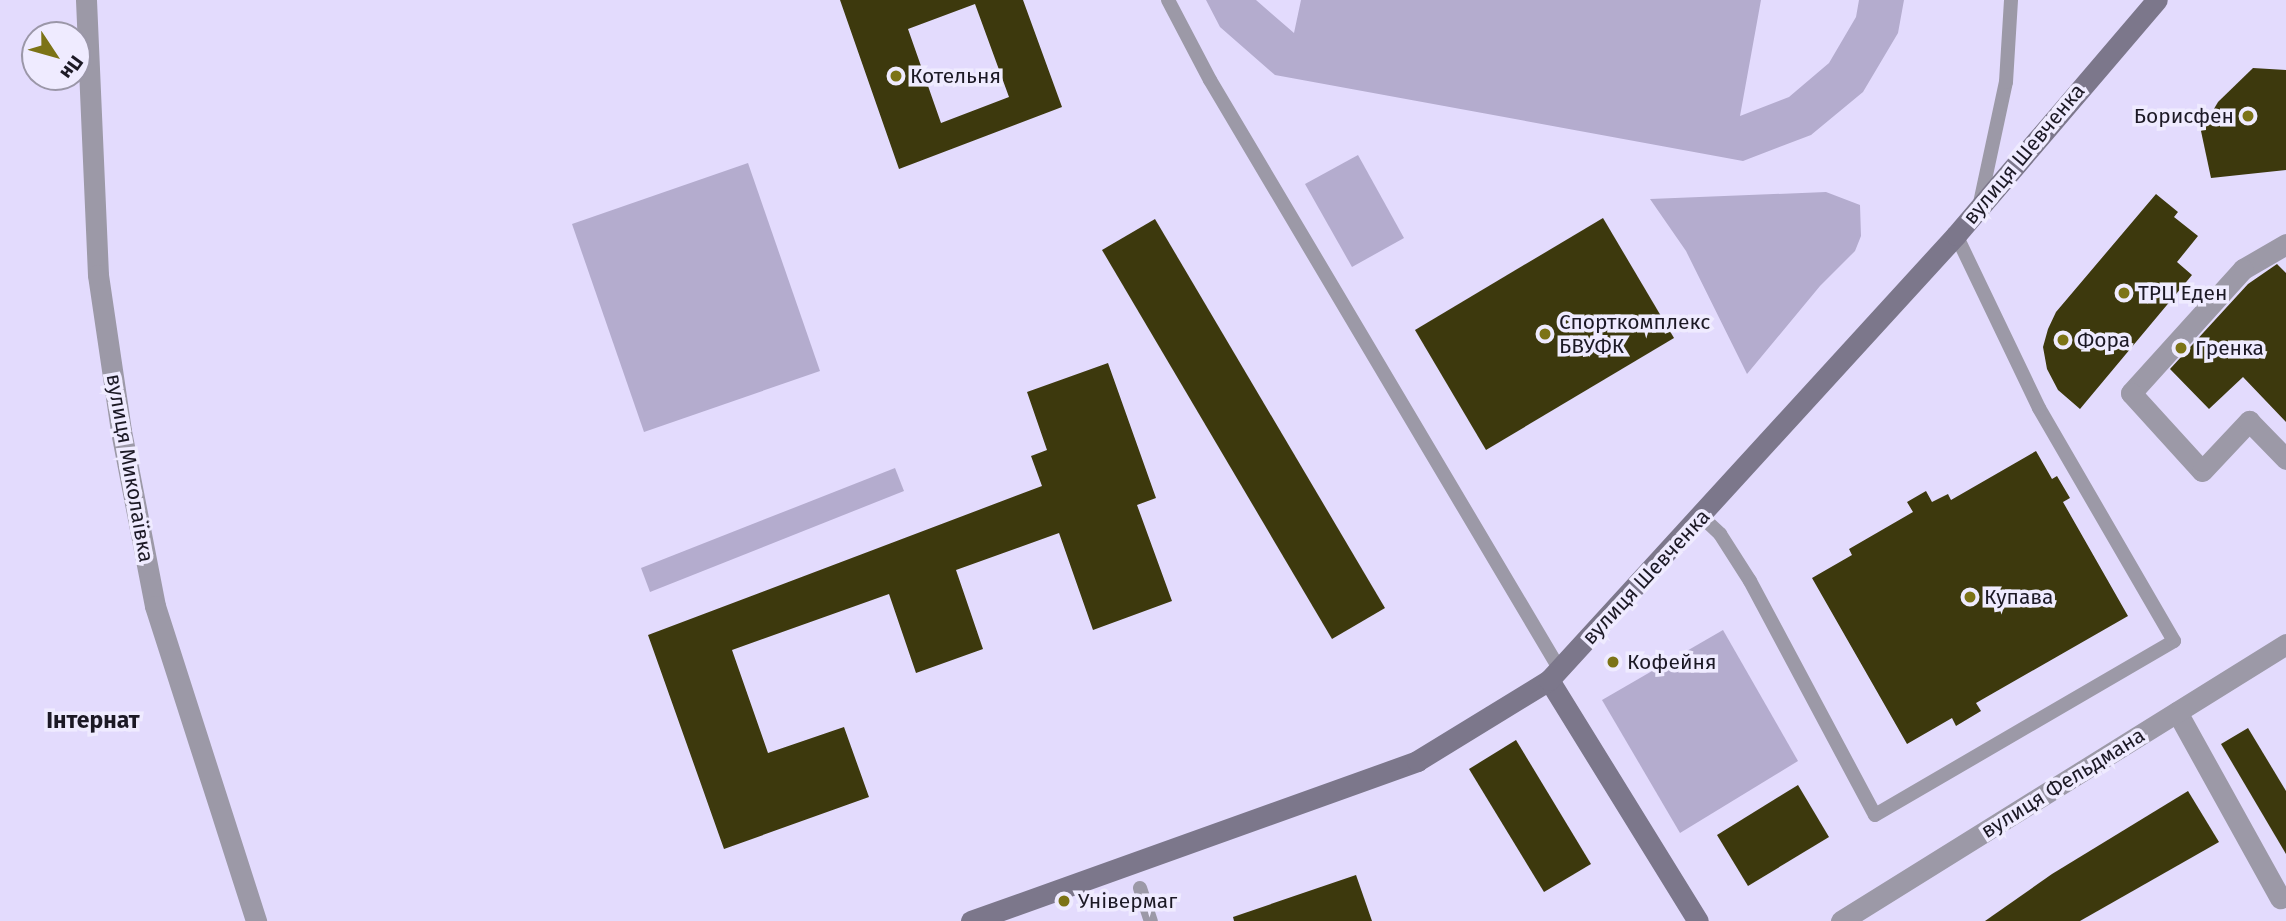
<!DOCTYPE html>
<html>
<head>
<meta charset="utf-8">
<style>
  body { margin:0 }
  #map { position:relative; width:2286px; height:921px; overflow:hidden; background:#e3dbfd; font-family:"Fira Sans",sans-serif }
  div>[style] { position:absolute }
  .green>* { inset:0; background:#b4acce }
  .building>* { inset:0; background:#3d390d }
  .lane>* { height:14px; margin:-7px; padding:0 7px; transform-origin:7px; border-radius:7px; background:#9c99a7 }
  .street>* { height:21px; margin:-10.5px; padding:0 10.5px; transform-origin:10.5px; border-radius:10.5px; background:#9c99a7 }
  .secondary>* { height:21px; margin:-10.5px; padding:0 10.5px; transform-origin:10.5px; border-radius:10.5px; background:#7c778b }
  .dots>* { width:19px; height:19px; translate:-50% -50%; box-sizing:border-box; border:4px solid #efebff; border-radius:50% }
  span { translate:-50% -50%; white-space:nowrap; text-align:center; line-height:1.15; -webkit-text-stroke:7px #efebff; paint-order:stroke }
  .poi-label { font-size:21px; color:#1c1925 }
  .left { translate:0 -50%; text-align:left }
  .right { translate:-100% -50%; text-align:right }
  .street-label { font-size:21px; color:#1c1925 }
  .neighbourhood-label { font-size:23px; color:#1c1925; font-weight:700 }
  .north { position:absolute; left:21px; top:21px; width:70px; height:70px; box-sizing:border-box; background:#efebff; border:2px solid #9b97a8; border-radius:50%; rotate:126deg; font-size:19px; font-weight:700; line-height:28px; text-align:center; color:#1c1925 }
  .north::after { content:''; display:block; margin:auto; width:24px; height:32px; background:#7c7316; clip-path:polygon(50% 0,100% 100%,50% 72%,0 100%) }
</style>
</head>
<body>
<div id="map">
  <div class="green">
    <div style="clip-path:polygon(1206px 0,1256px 0,1294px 33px,1301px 0,1761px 0,1740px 116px,1789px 97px,1829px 63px,1856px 17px,1859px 0,1904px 0,1898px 33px,1863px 92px,1811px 135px,1743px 161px,1275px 75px,1220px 27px)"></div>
    <div style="clip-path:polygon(1358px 155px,1404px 238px,1352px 267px,1305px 184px)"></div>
    <div style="clip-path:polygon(748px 163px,820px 371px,644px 432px,572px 224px)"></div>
    <div style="clip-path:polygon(1826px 192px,1860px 205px,1861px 236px,1855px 251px,1820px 286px,1747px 374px,1686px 251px,1650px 199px)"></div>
    <div style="clip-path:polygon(895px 468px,904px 491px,650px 592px,641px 568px)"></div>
    <div style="clip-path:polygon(1723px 630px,1798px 761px,1680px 833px,1602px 700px)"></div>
  </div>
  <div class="building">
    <div style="clip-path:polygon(evenodd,840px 0,1023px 0,1062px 107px,899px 169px,840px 0,975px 4px,1009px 97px,941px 123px,908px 29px,975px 4px)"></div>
    <div style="clip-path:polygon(2253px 68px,2286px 70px,2286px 170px,2211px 178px,2201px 131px,2218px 102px)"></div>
    <div style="clip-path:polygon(2156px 194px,2178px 212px,2174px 217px,2198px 236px,2177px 262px,2192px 275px,2080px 409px,2058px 390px,2047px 369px,2043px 347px,2048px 329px,2056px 312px)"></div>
    <div style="clip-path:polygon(1603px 218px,1674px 338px,1486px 450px,1415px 330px)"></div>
    <div style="clip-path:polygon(1155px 219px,1385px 608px,1332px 639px,1102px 250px)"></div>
    <div style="clip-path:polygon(2277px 264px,2286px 273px,2286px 422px,2243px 377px,2209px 409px,2170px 369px,2248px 284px)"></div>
    <div style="clip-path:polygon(1108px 363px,1156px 498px,1137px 505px,1172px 601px,1093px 630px,1059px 533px,956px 570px,983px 649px,916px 673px,889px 594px,732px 650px,768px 753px,844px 727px,869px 797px,724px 849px,648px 635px,1042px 486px,1031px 456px,1047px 450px,1027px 392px)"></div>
    <div style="clip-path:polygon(2036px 451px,2052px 479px,2057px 476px,2070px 498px,2063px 502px,2128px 616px,1976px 703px,1981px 711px,1956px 726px,1952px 718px,1907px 744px,1812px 578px,1852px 555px,1849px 549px,1913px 512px,1907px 502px,1926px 491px,1932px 502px,1948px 494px,1951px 500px)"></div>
    <div style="clip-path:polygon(2248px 728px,2286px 791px,2286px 854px,2221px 744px)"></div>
    <div style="clip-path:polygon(1516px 740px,1591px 864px,1544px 892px,1469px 769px)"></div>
    <div style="clip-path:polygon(1798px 785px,1829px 837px,1748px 886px,1717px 835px)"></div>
    <div style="clip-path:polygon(2188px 791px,2219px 842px,2080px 921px,1985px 921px,2052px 874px)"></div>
    <div style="clip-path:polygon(1356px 875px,1372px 921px,1234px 921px,1233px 917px)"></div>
  </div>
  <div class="lane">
    <div style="left:1168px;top:0;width:90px;rotate:62.3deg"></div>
    <div style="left:1210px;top:80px;width:686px;rotate:59.32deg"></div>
    <div style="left:1980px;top:203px;width:124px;rotate:-77.9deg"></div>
    <div style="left:2006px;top:82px;width:82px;rotate:-86.5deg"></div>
    <div style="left:1702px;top:517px;width:25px;rotate:43deg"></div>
    <div style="left:1720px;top:534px;width:56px;rotate:57.4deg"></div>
    <div style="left:1750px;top:581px;width:265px;rotate:61.9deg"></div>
    <div style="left:1875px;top:815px;width:346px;rotate:-30.2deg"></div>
    <div style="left:2174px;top:641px;width:269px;rotate:-120.1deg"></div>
    <div style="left:2039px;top:408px;width:192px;rotate:-115.6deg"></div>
    <div style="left:1140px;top:888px;width:35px;rotate:72deg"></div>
  </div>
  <div class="street">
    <div style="left:86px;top:0;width:275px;rotate:87.5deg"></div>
    <div style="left:98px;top:275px;width:158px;rotate:81.6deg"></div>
    <div style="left:121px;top:431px;width:178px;rotate:79deg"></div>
    <div style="left:155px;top:606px;width:331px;rotate:72.2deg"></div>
    <div style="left:2286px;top:244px;width:50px;rotate:149.8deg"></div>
    <div style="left:2243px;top:269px;width:167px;rotate:132.1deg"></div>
    <div style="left:2131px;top:393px;width:105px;rotate:47.7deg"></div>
    <div style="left:2202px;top:471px;width:69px;rotate:-46.8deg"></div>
    <div style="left:2249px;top:421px;width:53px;rotate:45.8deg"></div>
    <div style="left:2177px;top:712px;width:213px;rotate:61deg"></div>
    <div style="left:1841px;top:921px;width:524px;rotate:-31.9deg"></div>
  </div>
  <div class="secondary">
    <div style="left:1549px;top:680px;width:283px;rotate:58.3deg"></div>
    <div style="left:971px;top:921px;width:474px;rotate:-19.7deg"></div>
    <div style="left:1417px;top:761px;width:155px;rotate:-31.5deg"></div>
    <div style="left:1549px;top:680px;width:603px;rotate:-47.55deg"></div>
    <div style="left:1956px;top:235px;width:309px;rotate:-49.5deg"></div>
  </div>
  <div class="dots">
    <div style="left:896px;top:76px;background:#7c7316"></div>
    <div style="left:2248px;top:116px;background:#7c7316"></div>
    <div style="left:2124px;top:293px;background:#7c7316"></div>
    <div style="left:1545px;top:334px;background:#7c7316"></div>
    <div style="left:2063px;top:340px;background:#7c7316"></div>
    <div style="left:2181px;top:348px;background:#7c7316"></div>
    <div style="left:1970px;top:597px;background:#7c7316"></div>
    <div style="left:1613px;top:662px;background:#7c7316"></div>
    <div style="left:1064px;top:901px;background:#7c7316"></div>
  </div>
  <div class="poi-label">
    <span class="left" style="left:910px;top:76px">Котельня</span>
    <span class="right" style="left:2234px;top:116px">Борисфен</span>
    <span class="left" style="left:2138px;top:293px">ТРЦ Еден</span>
    <span class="left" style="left:1559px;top:334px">Спорткомплекс<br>БВУФК</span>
    <span class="left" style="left:2077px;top:340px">Фора</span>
    <span class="left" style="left:2195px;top:348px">Гренка</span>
    <span class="left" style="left:1984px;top:597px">Купава</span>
    <span class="left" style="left:1627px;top:662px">Кофейня</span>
    <span class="left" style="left:1078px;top:901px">Універмаг</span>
  </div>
  <div class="street-label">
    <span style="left:2024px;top:154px;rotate:-50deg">вулиця Шевченка</span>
    <span style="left:130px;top:468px;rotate:80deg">вулиця Миколаївка</span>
    <span style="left:1646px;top:577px;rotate:-47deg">вулиця Шевченка</span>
    <span style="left:2063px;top:783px;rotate:-32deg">вулиця Фельдмана</span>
  </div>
  <div class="neighbourhood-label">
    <span style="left:93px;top:720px">Інтернат</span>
  </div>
  <div class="north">Пн</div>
</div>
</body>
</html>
